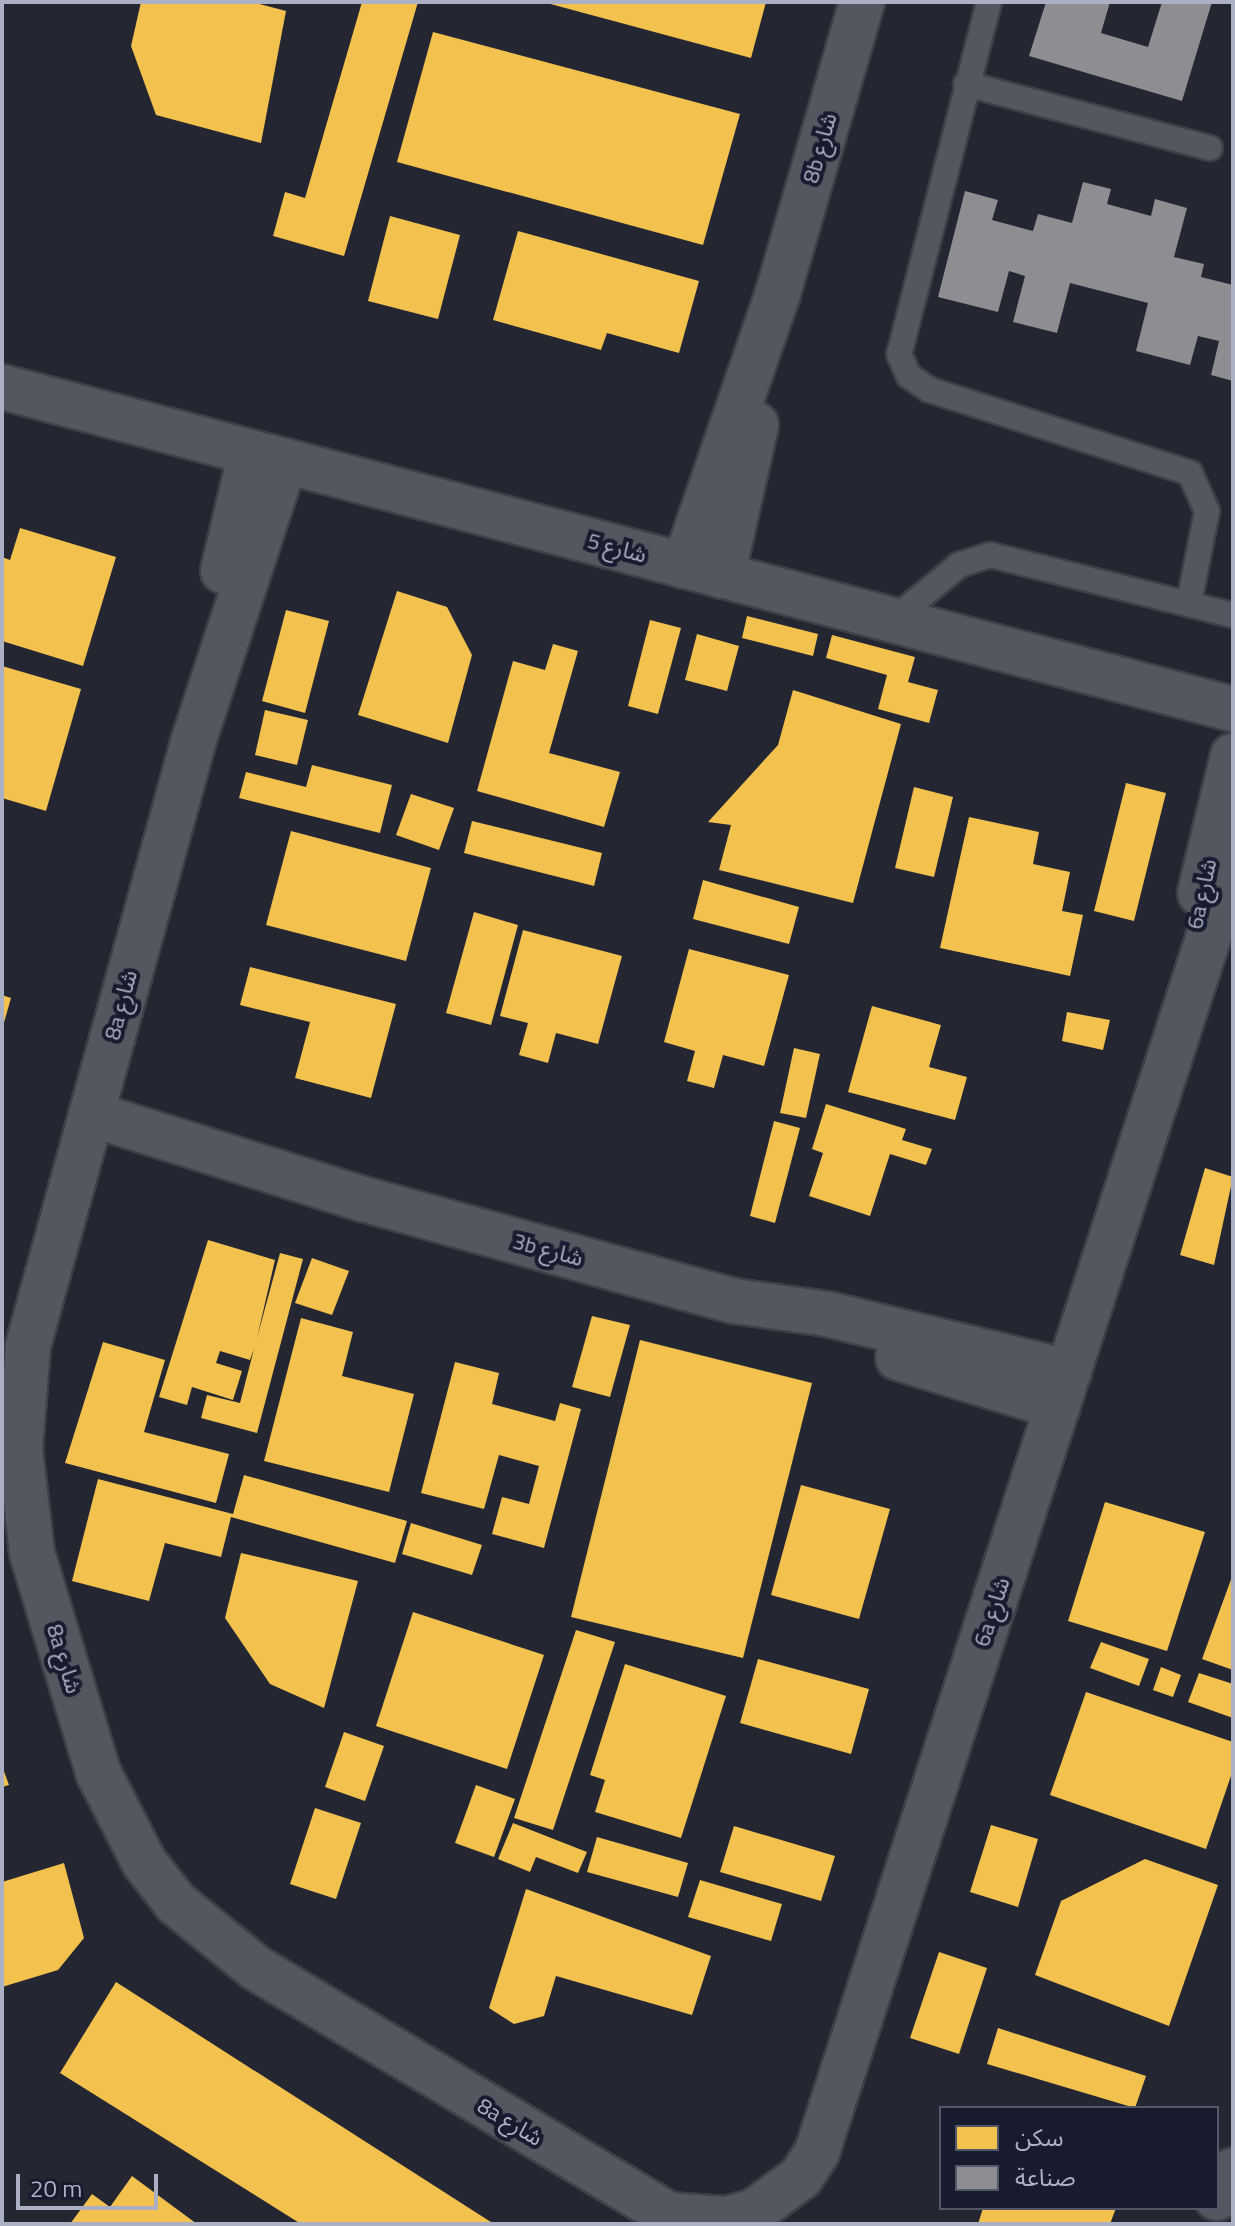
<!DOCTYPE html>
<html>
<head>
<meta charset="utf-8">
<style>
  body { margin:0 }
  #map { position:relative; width:1235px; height:2226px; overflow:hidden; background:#242632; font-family:"Titillium Web","Noto Sans Arabic",sans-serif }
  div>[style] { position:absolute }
  .homes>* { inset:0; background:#f2c14e }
  .industry>* { inset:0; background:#8d8d92 }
  .roads { filter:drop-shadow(2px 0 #3e4049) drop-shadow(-2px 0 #3e4049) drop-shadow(0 2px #3e4049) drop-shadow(0 -2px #3e4049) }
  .service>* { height:24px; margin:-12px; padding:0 12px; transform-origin:12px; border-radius:12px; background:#545660 }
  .minor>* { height:44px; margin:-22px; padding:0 22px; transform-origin:22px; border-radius:22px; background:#545660 }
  span { translate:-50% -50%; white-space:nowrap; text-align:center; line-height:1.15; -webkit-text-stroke:8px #181b2d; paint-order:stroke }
  .street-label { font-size:22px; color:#acb0c5 }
  .frame { position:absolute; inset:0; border:4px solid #acb0c5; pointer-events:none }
  .legend { position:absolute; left:939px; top:2106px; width:280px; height:104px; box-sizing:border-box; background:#181b2d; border:2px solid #53576a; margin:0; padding:10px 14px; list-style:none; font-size:24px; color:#acb0c5 }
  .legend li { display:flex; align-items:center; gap:16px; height:40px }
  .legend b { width:40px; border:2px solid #53576a }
  .scale { position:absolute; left:16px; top:2174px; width:142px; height:36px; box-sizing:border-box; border:4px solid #acb0c5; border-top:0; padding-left:10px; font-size:24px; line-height:28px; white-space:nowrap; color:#acb0c5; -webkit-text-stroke:6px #181b2d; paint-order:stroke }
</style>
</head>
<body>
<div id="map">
  <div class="homes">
    <div style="clip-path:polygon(141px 2px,252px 2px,286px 11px,261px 143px,156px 115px,131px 46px)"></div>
    <div style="clip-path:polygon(362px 2px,418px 2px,344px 256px,273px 236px,285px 192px,305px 198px)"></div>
    <div style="clip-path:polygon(543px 2px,766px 2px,751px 58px)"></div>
    <div style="clip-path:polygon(433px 32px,740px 114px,703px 245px,397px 162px)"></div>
    <div style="clip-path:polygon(390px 216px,460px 235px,438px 319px,368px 301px)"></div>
    <div style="clip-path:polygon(518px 231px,699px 281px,679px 353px,607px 333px,601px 350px,493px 320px)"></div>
    <div style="clip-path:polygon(20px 528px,116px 557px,83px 666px,2px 641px,2px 557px,10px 560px)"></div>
    <div style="clip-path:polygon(397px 591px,447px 607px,472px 655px,448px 743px,358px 715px)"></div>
    <div style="clip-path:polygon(286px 610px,329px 621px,305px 713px,262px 701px)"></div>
    <div style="clip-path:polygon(747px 616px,818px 634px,813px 656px,742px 638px)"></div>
    <div style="clip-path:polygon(650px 620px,681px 628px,658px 714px,628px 706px)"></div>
    <div style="clip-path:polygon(697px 634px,739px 646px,727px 691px,685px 680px)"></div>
    <div style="clip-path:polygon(832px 635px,915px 657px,908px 682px,938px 690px,929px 723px,878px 709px,887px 675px,826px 658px)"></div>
    <div style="clip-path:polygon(553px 644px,578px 651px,549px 753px,620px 772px,604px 827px,477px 791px,513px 661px,545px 670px)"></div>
    <div style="clip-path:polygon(2px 666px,81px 689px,46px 811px,2px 798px)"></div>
    <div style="clip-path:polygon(793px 690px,901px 724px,853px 903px,719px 870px,731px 825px,708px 822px,778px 745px)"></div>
    <div style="clip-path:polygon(265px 710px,308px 720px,297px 765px,255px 755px)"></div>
    <div style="clip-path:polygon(312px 765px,392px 785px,380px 833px,239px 798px,246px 772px,306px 787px)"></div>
    <div style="clip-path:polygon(1126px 783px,1166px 793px,1134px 921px,1094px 911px)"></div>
    <div style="clip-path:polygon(914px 787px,953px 797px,934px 877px,895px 868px)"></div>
    <div style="clip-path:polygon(411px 794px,454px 808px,439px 850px,396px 835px)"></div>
    <div style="clip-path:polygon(969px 817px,1039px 832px,1033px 864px,1070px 872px,1062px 911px,1083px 915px,1070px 976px,940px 948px)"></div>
    <div style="clip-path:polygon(472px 821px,602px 853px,594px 886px,464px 853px)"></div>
    <div style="clip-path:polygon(291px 831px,431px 868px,406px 961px,266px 925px)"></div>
    <div style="clip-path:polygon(703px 880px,799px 907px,789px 944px,693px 919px)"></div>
    <div style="clip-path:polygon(474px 912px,518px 925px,491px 1025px,446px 1013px)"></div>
    <div style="clip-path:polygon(523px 930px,622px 956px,598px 1044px,556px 1033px,548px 1063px,519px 1055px,528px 1023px,500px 1016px)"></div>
    <div style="clip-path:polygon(689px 949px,789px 975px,764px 1066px,723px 1055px,714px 1088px,687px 1081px,695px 1051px,664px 1042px)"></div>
    <div style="clip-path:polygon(250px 967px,396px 1004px,371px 1098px,295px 1078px,310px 1022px,240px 1005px)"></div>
    <div style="clip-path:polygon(2px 995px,11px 998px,3px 1026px,2px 1026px)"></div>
    <div style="clip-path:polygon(872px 1006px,941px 1025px,929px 1067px,967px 1077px,955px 1120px,848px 1092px)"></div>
    <div style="clip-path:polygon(1067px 1012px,1110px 1020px,1103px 1050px,1062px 1041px)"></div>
    <div style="clip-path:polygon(794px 1048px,820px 1054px,806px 1118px,780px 1113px)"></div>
    <div style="clip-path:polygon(826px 1104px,906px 1129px,902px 1140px,932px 1149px,926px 1165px,890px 1154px,870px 1216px,809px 1196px,823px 1153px,812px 1149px)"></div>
    <div style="clip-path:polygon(774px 1121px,800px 1128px,775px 1223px,750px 1216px)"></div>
    <div style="clip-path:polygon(1205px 1168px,1233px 1177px,1214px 1265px,1180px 1255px)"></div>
    <div style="clip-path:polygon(208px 1240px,275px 1260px,257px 1338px,280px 1253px,303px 1259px,257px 1433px,201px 1418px,207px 1395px,240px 1403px,254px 1349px,250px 1360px,220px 1351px,216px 1363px,242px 1371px,233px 1400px,192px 1387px,187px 1405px,159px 1397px)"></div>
    <div style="clip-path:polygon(312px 1258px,349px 1271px,332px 1315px,295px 1303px)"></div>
    <div style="clip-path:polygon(592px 1316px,630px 1325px,610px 1397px,572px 1387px)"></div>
    <div style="clip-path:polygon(301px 1318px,353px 1332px,342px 1376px,414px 1394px,389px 1492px,264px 1461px)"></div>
    <div style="clip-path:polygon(640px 1340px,812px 1383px,743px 1658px,571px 1617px)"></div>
    <div style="clip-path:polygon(103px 1342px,165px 1360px,144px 1432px,229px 1454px,216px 1503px,65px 1463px)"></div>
    <div style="clip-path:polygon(455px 1362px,499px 1373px,492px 1404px,555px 1421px,560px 1403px,581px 1409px,544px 1548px,492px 1534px,502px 1497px,529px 1504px,539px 1466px,499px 1455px,484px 1509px,421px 1493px)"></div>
    <div style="clip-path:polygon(244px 1475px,407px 1521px,395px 1563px,231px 1517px,221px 1557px,165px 1543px,149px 1601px,72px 1581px,98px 1479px,233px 1514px)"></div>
    <div style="clip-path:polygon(801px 1485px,890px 1509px,859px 1619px,771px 1595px)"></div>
    <div style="clip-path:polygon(1105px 1502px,1205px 1532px,1167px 1651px,1068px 1621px)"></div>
    <div style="clip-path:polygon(411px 1523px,482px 1545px,472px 1575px,402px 1554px)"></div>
    <div style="clip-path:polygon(241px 1553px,358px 1581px,324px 1708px,270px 1684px,225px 1618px)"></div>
    <div style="clip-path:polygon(1233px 1574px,1233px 1670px,1202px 1659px)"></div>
    <div style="clip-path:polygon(413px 1612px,544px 1655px,507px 1769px,376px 1726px)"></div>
    <div style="clip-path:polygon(576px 1630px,615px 1642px,553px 1830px,514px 1818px)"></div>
    <div style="clip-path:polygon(1101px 1642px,1149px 1659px,1139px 1686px,1090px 1668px)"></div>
    <div style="clip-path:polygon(758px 1659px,869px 1689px,851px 1754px,740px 1723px)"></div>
    <div style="clip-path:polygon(625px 1664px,726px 1696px,681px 1838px,595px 1812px,605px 1780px,590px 1775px)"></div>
    <div style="clip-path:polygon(1161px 1667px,1181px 1675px,1173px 1697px,1153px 1690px)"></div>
    <div style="clip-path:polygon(1199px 1673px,1233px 1684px,1233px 1718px,1188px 1702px)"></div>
    <div style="clip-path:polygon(1086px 1692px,1233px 1742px,1233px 1770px,1206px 1849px,1050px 1795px)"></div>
    <div style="clip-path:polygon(344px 1732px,384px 1746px,365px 1801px,325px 1787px)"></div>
    <div style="clip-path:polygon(2px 1766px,9px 1785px,2px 1787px)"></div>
    <div style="clip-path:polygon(476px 1785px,515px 1799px,494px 1857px,455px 1843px)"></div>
    <div style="clip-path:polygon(315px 1808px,361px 1823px,336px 1899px,290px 1884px)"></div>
    <div style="clip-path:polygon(513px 1823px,587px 1852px,578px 1873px,536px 1857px,530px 1872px,498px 1859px)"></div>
    <div style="clip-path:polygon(991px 1825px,1038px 1839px,1018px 1907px,970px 1892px)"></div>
    <div style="clip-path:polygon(734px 1826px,835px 1856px,821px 1901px,720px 1872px)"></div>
    <div style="clip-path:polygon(597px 1837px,688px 1863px,678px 1897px,587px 1872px)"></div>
    <div style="clip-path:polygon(1145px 1859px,1218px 1885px,1169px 2026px,1035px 1975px,1061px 1901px)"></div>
    <div style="clip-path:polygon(64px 1863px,84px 1938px,58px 1970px,2px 1987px,2px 1882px)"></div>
    <div style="clip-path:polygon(700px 1880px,782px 1904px,771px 1941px,688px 1917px)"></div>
    <div style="clip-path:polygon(526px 1889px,711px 1956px,692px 2015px,556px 1976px,544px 2016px,514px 2024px,489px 2008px)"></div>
    <div style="clip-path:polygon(939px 1952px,987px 1968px,959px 2054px,910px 2038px)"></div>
    <div style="clip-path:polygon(116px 1982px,494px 2224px,301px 2224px,60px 2073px)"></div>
    <div style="clip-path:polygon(998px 2028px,1146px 2076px,1135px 2108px,987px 2064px)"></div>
    <div style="clip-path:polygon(132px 2176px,197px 2224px,70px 2224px,92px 2194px,110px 2207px)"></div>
    <div style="clip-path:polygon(983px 2208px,1116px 2208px,1110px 2224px,978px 2224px)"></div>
  </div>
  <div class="industry">
    <div style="clip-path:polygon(1046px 2px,1110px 2px,1101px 33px,1148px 47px,1162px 2px,1212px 2px,1182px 101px,1029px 56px)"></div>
    <div style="clip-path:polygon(1083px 182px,1111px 189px,1107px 204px,1151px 216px,1155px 199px,1187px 208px,1174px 257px,1204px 264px,1201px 277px,1233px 285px,1233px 381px,1211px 375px,1219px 341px,1198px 336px,1190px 365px,1136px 351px,1148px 303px,1070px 283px,1057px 333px,1013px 322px,1025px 276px,1009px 271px,998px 312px,938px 297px,965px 191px,998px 200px,992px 220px,1033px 231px,1038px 214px,1072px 223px)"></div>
  </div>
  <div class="roads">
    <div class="service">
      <div style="left:989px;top:2px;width:363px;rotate:104.3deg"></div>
      <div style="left:899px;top:354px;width:24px;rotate:66deg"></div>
      <div style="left:909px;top:376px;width:25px;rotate:34deg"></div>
      <div style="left:930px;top:390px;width:273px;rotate:17.7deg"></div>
      <div style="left:1190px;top:473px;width:42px;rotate:65.9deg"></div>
      <div style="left:1207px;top:511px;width:94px;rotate:101.1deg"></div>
      <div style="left:966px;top:84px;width:252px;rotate:14.7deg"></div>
      <div style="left:893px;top:620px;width:86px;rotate:-39.8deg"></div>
      <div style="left:959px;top:565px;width:33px;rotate:-18deg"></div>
      <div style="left:990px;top:555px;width:250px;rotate:13.9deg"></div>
    </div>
    <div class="minor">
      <div style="left:2px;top:387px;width:1272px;rotate:14.66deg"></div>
      <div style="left:285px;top:461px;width:297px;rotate:108.1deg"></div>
      <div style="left:193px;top:743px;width:625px;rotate:105.3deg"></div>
      <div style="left:28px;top:1346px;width:103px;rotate:94.4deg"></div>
      <div style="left:20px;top:1449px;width:105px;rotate:83.4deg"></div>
      <div style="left:32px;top:1553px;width:229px;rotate:73.2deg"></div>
      <div style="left:98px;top:1772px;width:101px;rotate:62.9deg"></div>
      <div style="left:144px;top:1862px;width:52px;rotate:52deg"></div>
      <div style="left:176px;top:1903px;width:103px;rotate:39.1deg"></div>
      <div style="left:256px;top:1968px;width:481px;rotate:30.9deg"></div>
      <div style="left:669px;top:2215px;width:57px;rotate:4deg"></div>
      <div style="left:726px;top:2219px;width:30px;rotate:-15deg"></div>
      <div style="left:755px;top:2211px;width:57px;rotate:-36.5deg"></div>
      <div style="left:801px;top:2177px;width:30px;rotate:-57deg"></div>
      <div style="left:817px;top:2152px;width:1356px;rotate:-72.14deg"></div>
      <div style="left:684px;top:566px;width:289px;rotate:-71deg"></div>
      <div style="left:778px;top:293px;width:303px;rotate:-73.9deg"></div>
      <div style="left:223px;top:571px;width:121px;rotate:-76.7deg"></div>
      <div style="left:722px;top:576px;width:155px;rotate:-77.3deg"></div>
      <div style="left:1200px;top:893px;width:141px;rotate:-76.5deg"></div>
      <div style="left:91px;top:1114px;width:285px;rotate:17.4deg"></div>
      <div style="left:363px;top:1199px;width:385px;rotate:15.4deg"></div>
      <div style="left:734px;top:1301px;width:94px;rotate:8deg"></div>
      <div style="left:827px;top:1314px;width:249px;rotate:13.5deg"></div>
      <div style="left:898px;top:1358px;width:167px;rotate:17deg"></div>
      <div style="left:1217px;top:2198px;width:32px;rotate:-60deg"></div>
    </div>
  </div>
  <div class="street-label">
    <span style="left:820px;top:148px;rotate:-74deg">8b شارع</span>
    <span style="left:617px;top:548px;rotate:15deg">شارع 5</span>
    <span style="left:1202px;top:894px;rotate:-78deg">6a شارع</span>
    <span style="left:121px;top:1005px;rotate:-75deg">8a شارع</span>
    <span style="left:548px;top:1250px;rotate:15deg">3b شارع</span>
    <span style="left:992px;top:1612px;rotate:-72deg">6a شارع</span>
    <span style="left:64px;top:1659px;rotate:73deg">8a شارع</span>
    <span style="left:510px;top:2122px;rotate:31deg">8a شارع</span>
  </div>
  <div class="frame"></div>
  <ul class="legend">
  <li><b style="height:22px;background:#f2c14e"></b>سكن</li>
  <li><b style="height:22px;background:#8d8d92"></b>صناعة</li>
  </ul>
  <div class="scale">20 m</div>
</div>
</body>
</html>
